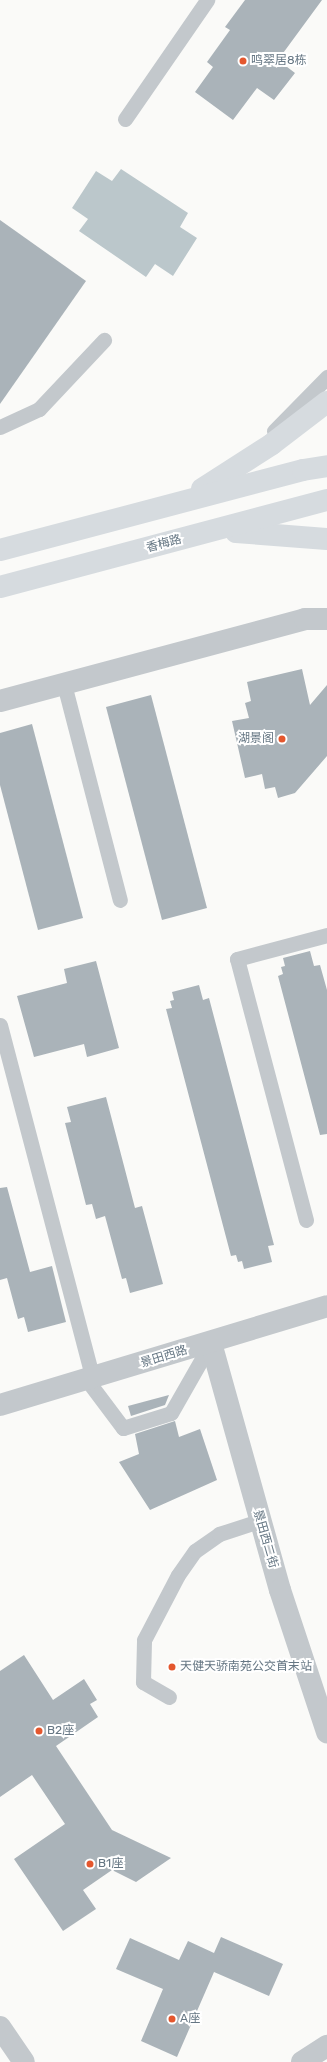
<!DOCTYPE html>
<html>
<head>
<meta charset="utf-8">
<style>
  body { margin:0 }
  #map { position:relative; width:327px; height:2062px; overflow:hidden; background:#fafaf8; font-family:Rubik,"Noto Sans SC",sans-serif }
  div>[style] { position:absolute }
  .water>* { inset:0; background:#bbc7cb }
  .building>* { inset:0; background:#aab3b9 }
  .service>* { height:15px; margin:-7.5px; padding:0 7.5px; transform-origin:7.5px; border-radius:7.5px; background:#c3c8cc }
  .minor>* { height:22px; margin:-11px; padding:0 11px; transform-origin:11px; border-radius:11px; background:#c3c8cc }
  .tertiary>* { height:22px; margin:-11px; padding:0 11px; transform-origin:11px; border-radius:11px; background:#c3c8cc }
  .primary>* { height:22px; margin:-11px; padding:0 11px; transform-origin:11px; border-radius:11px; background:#d6dbdf }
  .dots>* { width:11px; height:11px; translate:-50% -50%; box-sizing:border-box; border:2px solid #fff; border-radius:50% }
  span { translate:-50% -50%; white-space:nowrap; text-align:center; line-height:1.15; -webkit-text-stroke:4px #fff; paint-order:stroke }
  .poi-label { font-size:12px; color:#657683 }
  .left { translate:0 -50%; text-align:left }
  .right { translate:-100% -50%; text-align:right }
  .street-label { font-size:12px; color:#657683 }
</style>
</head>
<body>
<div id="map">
  <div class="water">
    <div style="clip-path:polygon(121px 169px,188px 213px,180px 227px,197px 238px,173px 276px,155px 264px,146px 277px,79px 231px,88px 219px,72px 208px,96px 171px,112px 181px)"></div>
  </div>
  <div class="building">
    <div style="clip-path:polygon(245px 0,322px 0,278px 60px,295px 73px,274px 100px,257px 88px,233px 120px,195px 92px,213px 67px,207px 62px,230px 30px,225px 27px)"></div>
    <div style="clip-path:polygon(0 220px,86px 281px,0 404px)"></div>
    <div style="clip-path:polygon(302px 669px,310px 705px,327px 685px,327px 756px,295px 793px,278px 798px,275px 787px,265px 789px,262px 774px,245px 778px,232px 721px,249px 718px,245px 703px,251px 701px,247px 682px)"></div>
    <div style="clip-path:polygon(151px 695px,207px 908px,162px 920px,106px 707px)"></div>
    <div style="clip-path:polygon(32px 724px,83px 918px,38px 930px,0 785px,0 733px)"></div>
    <div style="clip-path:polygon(310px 951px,314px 966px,320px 965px,327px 990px,327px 1134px,320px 1135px,278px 976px,283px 974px,281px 967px,285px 966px,283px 958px)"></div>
    <div style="clip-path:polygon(96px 961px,119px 1048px,87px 1057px,84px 1044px,34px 1057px,17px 996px,67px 983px,64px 969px)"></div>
    <div style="clip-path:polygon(199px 985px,203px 1000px,209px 998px,274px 1245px,268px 1246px,272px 1262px,244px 1269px,242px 1261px,238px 1262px,236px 1255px,231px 1256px,166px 1009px,172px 1008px,170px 1001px,174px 1000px,172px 992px)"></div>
    <div style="clip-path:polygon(106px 1097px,135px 1208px,142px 1206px,163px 1284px,130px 1293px,126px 1278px,122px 1279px,105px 1216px,96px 1219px,92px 1204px,86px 1205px,65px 1123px,71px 1122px,67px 1107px)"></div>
    <div style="clip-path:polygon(7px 1187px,30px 1272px,52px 1266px,66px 1322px,28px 1332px,24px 1317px,18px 1319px,7px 1278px,0 1280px,0 1188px)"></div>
    <div style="clip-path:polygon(169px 1395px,165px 1405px,131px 1416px,128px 1406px)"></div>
    <div style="clip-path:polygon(175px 1421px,179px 1437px,200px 1429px,217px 1480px,150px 1510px,119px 1462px,139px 1454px,135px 1434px)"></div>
    <div style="clip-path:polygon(24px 1655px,53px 1700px,84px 1679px,97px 1700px,90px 1704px,98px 1717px,56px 1746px,112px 1830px,171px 1858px,136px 1882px,112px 1870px,83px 1890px,96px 1909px,63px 1931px,14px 1859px,65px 1824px,32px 1775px,0 1797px,0 1671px)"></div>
    <div style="clip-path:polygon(221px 1937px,283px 1964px,269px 1996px,214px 1972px,177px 2057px,141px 2041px,163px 1989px,116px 1969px,130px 1938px,179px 1960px,188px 1941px,214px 1953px)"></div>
  </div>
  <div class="service">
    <div style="left:125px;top:119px;width:145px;rotate:-55.4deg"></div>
    <div style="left:0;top:427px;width:43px;rotate:-24.8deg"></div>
    <div style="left:39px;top:409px;width:95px;rotate:-46.7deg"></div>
    <div style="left:274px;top:431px;width:76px;rotate:-45.5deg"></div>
    <div style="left:64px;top:684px;width:223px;rotate:75.5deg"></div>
    <div style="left:0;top:1025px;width:366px;rotate:75.3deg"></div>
    <div style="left:306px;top:1220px;width:270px;rotate:-104.8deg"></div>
    <div style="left:237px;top:959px;width:93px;rotate:-14.9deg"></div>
    <div style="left:87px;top:1380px;width:60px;rotate:53.1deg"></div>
    <div style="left:123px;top:1428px;width:50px;rotate:-17.4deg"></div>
    <div style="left:171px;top:1413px;width:81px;rotate:-60.3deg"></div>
    <div style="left:169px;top:1697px;width:30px;rotate:-150deg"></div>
    <div style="left:143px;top:1682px;width:42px;rotate:-88.6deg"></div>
    <div style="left:144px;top:1640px;width:73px;rotate:-62.4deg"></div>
    <div style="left:178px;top:1575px;width:29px;rotate:-55deg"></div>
    <div style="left:195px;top:1551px;width:29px;rotate:-35deg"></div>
    <div style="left:219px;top:1534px;width:42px;rotate:-18deg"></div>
  </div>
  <div class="minor">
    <div style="left:0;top:701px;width:316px;rotate:-15deg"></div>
    <div style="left:305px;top:619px;width:22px"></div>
    <div style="left:211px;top:1343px;width:256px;rotate:74.4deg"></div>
    <div style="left:280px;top:1590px;width:150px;rotate:71.7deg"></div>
    <div style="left:302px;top:2062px;width:30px;rotate:-33deg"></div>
  </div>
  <div class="tertiary">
    <div style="left:0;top:1405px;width:342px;rotate:-16.8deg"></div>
    <div style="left:0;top:2027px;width:42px;rotate:55.6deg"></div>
  </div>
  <div class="primary">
    <div style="left:202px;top:489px;width:83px;rotate:-32.7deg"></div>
    <div style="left:272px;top:444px;width:69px;rotate:-37.4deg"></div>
    <div style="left:236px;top:532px;width:91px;rotate:4.4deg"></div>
    <div style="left:0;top:550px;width:313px;rotate:-14.8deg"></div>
    <div style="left:303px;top:470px;width:24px;rotate:-9deg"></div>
    <div style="left:0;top:587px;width:338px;rotate:-14.9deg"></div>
  </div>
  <div class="dots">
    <div style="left:243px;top:61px;background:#e4572e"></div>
    <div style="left:282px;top:739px;background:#e4572e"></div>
    <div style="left:172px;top:1667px;background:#e4572e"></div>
    <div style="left:39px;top:1731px;background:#e4572e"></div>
    <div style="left:90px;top:1864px;background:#e4572e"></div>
    <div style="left:172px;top:2019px;background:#e4572e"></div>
  </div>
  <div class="poi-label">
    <span class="left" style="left:251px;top:61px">鸣翠居8栋</span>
    <span class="right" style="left:274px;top:739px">湖景阁</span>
    <span class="left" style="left:180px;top:1667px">天健天骄南苑公交首末站</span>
    <span class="left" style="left:47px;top:1731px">B2座</span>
    <span class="left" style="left:98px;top:1864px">B1座</span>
    <span class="left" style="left:180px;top:2019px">A座</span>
  </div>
  <div class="street-label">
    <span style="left:164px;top:544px;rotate:-15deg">香梅路</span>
    <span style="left:164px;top:1357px;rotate:-17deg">景田西路</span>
    <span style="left:265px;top:1539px;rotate:74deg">景田西二街</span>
  </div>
</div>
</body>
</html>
